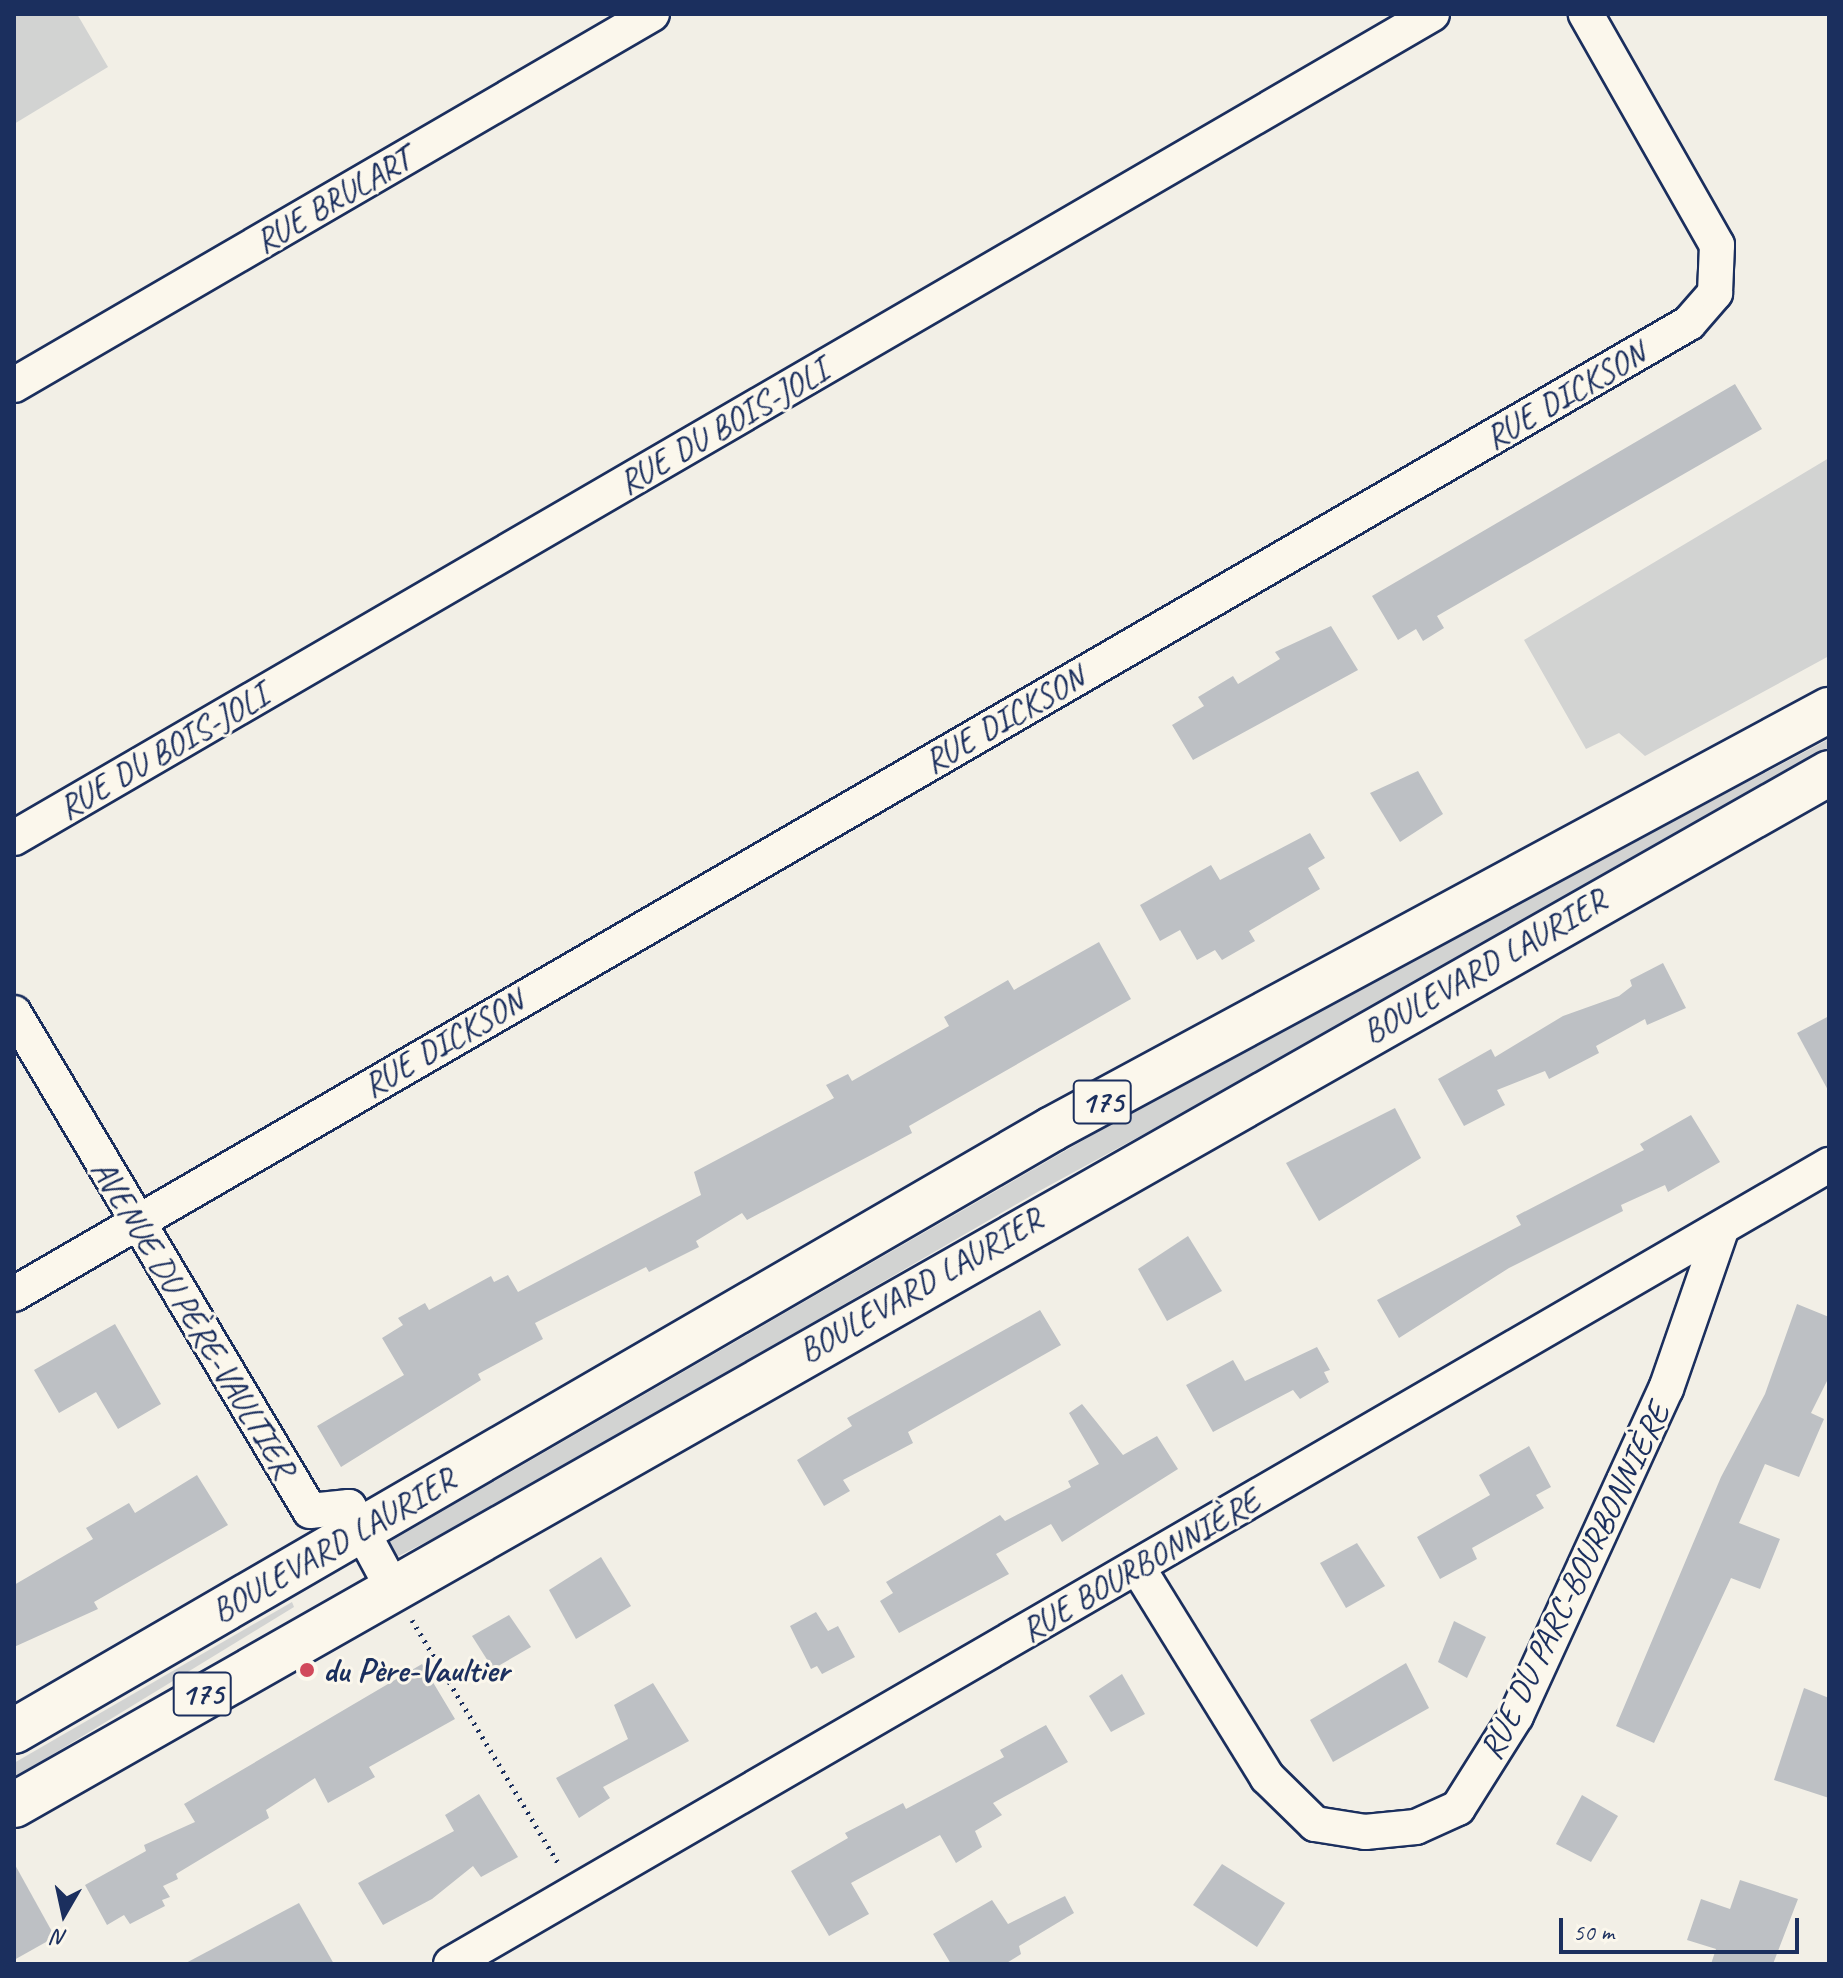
<!DOCTYPE html>
<html>
<head>
<meta charset="utf-8">
<style>
  body { margin:0 }
  #map { position:relative; width:1843px; height:1978px; overflow:hidden; background:#f2efe6; font-family:Caveat,sans-serif }
  div>[style] { position:absolute }
  .green>* { inset:0; background:#d2d3d2 }
  .building>* { inset:0; background:#bdc0c4 }
  .path>* { height:5px; margin-top:-2.5px; transform-origin:0; background:repeating-linear-gradient(90deg,#1b2f5e 0 2px,transparent 0 8px) }
  .roads { filter:drop-shadow(2px 0 #1b2f5e) drop-shadow(-2px 0 #1b2f5e) drop-shadow(0 2px #1b2f5e) drop-shadow(0 -2px #1b2f5e) }
  .minor>* { height:34px; margin:-17px; padding:0 17px; transform-origin:17px; border-radius:17px; background:#fbf7ec }
  .major>* { height:44px; margin:-22px; padding:0 22px; transform-origin:22px; border-radius:22px; background:#fbf7ec }
  .dots>* { width:22px; height:22px; translate:-50% -50%; box-sizing:border-box; border:4px solid #fbf7ec; border-radius:50% }
  span { translate:-50% -50%; white-space:nowrap; text-align:center; line-height:1.15; -webkit-text-stroke:6px #fbf7ec; paint-order:stroke }
  .shield-label span { padding:2px 6px; background:#fbf7ec; border:2px solid; border-radius:6px; -webkit-text-stroke-width:0 }
  .shield-label { font-size:32px; color:#1b2f5e; font-weight:700 }
  .street-label { font-size:34px; color:#1b2f5e }
  .poi-label { font-size:34px; color:#1b2f5e; font-weight:700 }
  .left { translate:0 -50%; text-align:left }
  .frame { position:absolute; inset:0; border:16px solid #1b2f5e; pointer-events:none }
  .north { position:absolute; left:24px; top:1874px; width:80px; height:80px; -webkit-text-stroke:6px #fbf7ec; paint-order:stroke; rotate:189deg; font-size:22px; font-weight:700; line-height:32px; text-align:center; color:#1b2f5e }
  .north::after { content:''; display:block; margin:auto; width:28px; height:36px; background:#1b2f5e; clip-path:polygon(50% 0,100% 100%,50% 72%,0 100%) }
  .scale { position:absolute; left:1559px; top:1918px; width:240px; height:36px; box-sizing:border-box; border:4px solid #1b2f5e; border-top:0; padding-left:10px; font-size:24px; line-height:28px; white-space:nowrap; color:#1b2f5e; -webkit-text-stroke:6px #fbf7ec; paint-order:stroke }
</style>
</head>
<body>
<div id="map">
  <div class="green">
    <div style="clip-path:polygon(14px 14px,77px 14px,108px 67px,14px 124px)"></div>
    <div style="clip-path:polygon(1829px 458px,1829px 656px,1645px 756px,1619px 733px,1586px 749px,1524px 640px)"></div>
    <div style="clip-path:polygon(1829px 739px,1829px 753px,1682px 841px,1041px 1190px,502px 1503px,395px 1558px,386px 1544px,1229px 1056px)"></div>
    <div style="clip-path:polygon(292px 1602px,294px 1607px,14px 1778px,14px 1763px)"></div>
  </div>
  <div class="building">
    <div style="clip-path:polygon(1735px 384px,1762px 429px,1437px 616px,1444px 628px,1423px 641px,1416px 629px,1398px 640px,1372px 596px)"></div>
    <div style="clip-path:polygon(1331px 626px,1358px 670px,1193px 760px,1172px 725px,1204px 706px,1198px 697px,1233px 676px,1238px 684px,1280px 659px,1275px 652px)"></div>
    <div style="clip-path:polygon(1418px 771px,1443px 814px,1400px 842px,1370px 793px)"></div>
    <div style="clip-path:polygon(1310px 833px,1325px 858px,1308px 868px,1320px 889px,1249px 931px,1255px 941px,1222px 960px,1215px 950px,1197px 960px,1180px 930px,1160px 941px,1140px 905px,1211px 865px,1220px 880px)"></div>
    <div style="clip-path:polygon(1099px 942px,1131px 999px,909px 1126px,912px 1133px,873px 1154px,747px 1220px,742px 1213px,696px 1241px,699px 1247px,649px 1272px,646px 1267px,535px 1323px,543px 1339px,478px 1374px,481px 1380px,341px 1467px,317px 1426px,404px 1375px,382px 1338px,403px 1325px,398px 1318px,425px 1303px,429px 1310px,491px 1276px,494px 1282px,508px 1275px,518px 1292px,701px 1195px,694px 1172px,834px 1098px,826px 1085px,848px 1074px,852px 1081px,949px 1026px,944px 1017px,1008px 980px,1014px 990px)"></div>
    <div style="clip-path:polygon(1663px 963px,1686px 1008px,1647px 1025px,1645px 1019px,1596px 1046px,1599px 1053px,1549px 1079px,1545px 1071px,1497px 1090px,1505px 1105px,1464px 1126px,1438px 1079px,1491px 1049px,1495px 1057px,1563px 1016px,1619px 996px,1632px 986px,1630px 980px)"></div>
    <div style="clip-path:polygon(1829px 1016px,1829px 1092px,1797px 1033px)"></div>
    <div style="clip-path:polygon(1395px 1108px,1421px 1158px,1319px 1221px,1286px 1163px)"></div>
    <div style="clip-path:polygon(1691px 1115px,1720px 1162px,1668px 1192px,1665px 1185px,1621px 1205px,1623px 1211px,1509px 1268px,1399px 1338px,1377px 1300px,1521px 1225px,1516px 1216px,1644px 1150px,1640px 1144px)"></div>
    <div style="clip-path:polygon(1188px 1236px,1222px 1291px,1167px 1321px,1138px 1269px)"></div>
    <div style="clip-path:polygon(1797px 1304px,1829px 1317px,1829px 1377px,1811px 1413px,1824px 1419px,1799px 1477px,1765px 1464px,1739px 1523px,1780px 1539px,1760px 1589px,1731px 1578px,1654px 1743px,1616px 1726px,1721px 1477px,1765px 1394px)"></div>
    <div style="clip-path:polygon(1040px 1310px,1061px 1345px,908px 1432px,913px 1443px,843px 1480px,850px 1491px,824px 1506px,797px 1460px,852px 1426px,847px 1418px)"></div>
    <div style="clip-path:polygon(115px 1324px,161px 1404px,118px 1429px,96px 1392px,59px 1413px,34px 1370px)"></div>
    <div style="clip-path:polygon(1317px 1347px,1330px 1370px,1324px 1372px,1329px 1382px,1300px 1399px,1293px 1390px,1213px 1432px,1186px 1385px,1233px 1360px,1245px 1381px)"></div>
    <div style="clip-path:polygon(1082px 1404px,1123px 1455px,1157px 1436px,1178px 1469px,1062px 1542px,1051px 1524px,996px 1554px,1009px 1574px,899px 1633px,880px 1601px,893px 1593px,886px 1582px,1000px 1515px,1005px 1521px,1071px 1487px,1068px 1481px,1099px 1464px,1069px 1413px)"></div>
    <div style="clip-path:polygon(1529px 1446px,1551px 1487px,1536px 1495px,1544px 1508px,1472px 1548px,1477px 1559px,1440px 1579px,1417px 1537px,1490px 1495px,1479px 1475px)"></div>
    <div style="clip-path:polygon(197px 1475px,228px 1525px,94px 1602px,98px 1609px,14px 1647px,14px 1585px,93px 1539px,86px 1528px,129px 1503px,135px 1513px)"></div>
    <div style="clip-path:polygon(1357px 1543px,1385px 1586px,1346px 1608px,1320px 1563px)"></div>
    <div style="clip-path:polygon(601px 1557px,631px 1606px,576px 1639px,549px 1590px)"></div>
    <div style="clip-path:polygon(816px 1612px,828px 1631px,838px 1626px,855px 1657px,822px 1674px,817px 1666px,811px 1669px,790px 1626px)"></div>
    <div style="clip-path:polygon(509px 1615px,531px 1647px,493px 1669px,472px 1636px)"></div>
    <div style="clip-path:polygon(1454px 1621px,1486px 1637px,1467px 1678px,1438px 1662px)"></div>
    <div style="clip-path:polygon(1406px 1663px,1429px 1708px,1333px 1762px,1310px 1720px)"></div>
    <div style="clip-path:polygon(422px 1664px,455px 1719px,369px 1767px,375px 1777px,328px 1803px,315px 1778px,266px 1810px,269px 1818px,176px 1874px,178px 1879px,163px 1886px,170px 1897px,162px 1900px,165px 1906px,130px 1924px,124px 1915px,107px 1925px,85px 1885px,146px 1851px,144px 1845px,195px 1822px,184px 1804px)"></div>
    <div style="clip-path:polygon(1122px 1674px,1145px 1714px,1111px 1732px,1089px 1696px)"></div>
    <div style="clip-path:polygon(653px 1683px,689px 1741px,603px 1787px,610px 1798px,579px 1818px,556px 1778px,628px 1739px,614px 1705px)"></div>
    <div style="clip-path:polygon(1804px 1688px,1829px 1698px,1829px 1798px,1774px 1780px)"></div>
    <div style="clip-path:polygon(1046px 1725px,1068px 1762px,993px 1803px,1002px 1815px,975px 1831px,982px 1847px,956px 1863px,940px 1835px,851px 1883px,869px 1914px,829px 1936px,791px 1871px,848px 1838px,845px 1833px,903px 1803px,906px 1809px,1004px 1757px,1000px 1750px)"></div>
    <div style="clip-path:polygon(479px 1794px,518px 1857px,481px 1877px,473px 1866px,432px 1899px,383px 1925px,358px 1883px,454px 1831px,445px 1815px)"></div>
    <div style="clip-path:polygon(1582px 1795px,1618px 1816px,1591px 1862px,1556px 1844px)"></div>
    <div style="clip-path:polygon(14px 1863px,55px 1937px,14px 1960px)"></div>
    <div style="clip-path:polygon(1222px 1864px,1285px 1903px,1257px 1947px,1193px 1905px)"></div>
    <div style="clip-path:polygon(1740px 1880px,1798px 1899px,1773px 1964px,1711px 1964px,1716px 1949px,1687px 1940px,1701px 1899px,1730px 1909px)"></div>
    <div style="clip-path:polygon(1065px 1896px,1074px 1913px,1019px 1946px,1021px 1954px,1005px 1964px,951px 1964px,933px 1934px,992px 1900px,1008px 1924px)"></div>
    <div style="clip-path:polygon(299px 1903px,334px 1964px,184px 1964px)"></div>
  </div>
  <div class="path">
    <div style="left:412px;top:1620px;width:286px;rotate:59deg"></div>
  </div>
  <div class="roads">
    <div class="minor">
      <div style="left:14px;top:385px;width:738px;rotate:-30.18deg"></div>
      <div style="left:14px;top:838px;width:1640px;rotate:-30.16deg"></div>
      <div style="left:14px;top:1013px;width:579px;rotate:59.27deg"></div>
      <div style="left:310px;top:1511px;width:39px;rotate:-6deg"></div>
      <div style="left:349px;top:1507px;width:89px;rotate:61.7deg"></div>
      <div style="left:14px;top:1294px;width:1936px;rotate:-30.1deg"></div>
      <div style="left:1689px;top:323px;width:40px;rotate:-49deg"></div>
      <div style="left:1715px;top:293px;width:48px;rotate:-87.6deg"></div>
      <div style="left:1717px;top:245px;width:266px;rotate:-119.6deg"></div>
      <div style="left:1138px;top:1568px;width:246px;rotate:58.3deg"></div>
      <div style="left:1267px;top:1777px;width:67px;rotate:44.4deg"></div>
      <div style="left:1315px;top:1824px;width:51px;rotate:9.1deg"></div>
      <div style="left:1365px;top:1832px;width:51px;rotate:-5.6deg"></div>
      <div style="left:1416px;top:1827px;width:46px;rotate:-24.3deg"></div>
      <div style="left:1458px;top:1808px;width:109px;rotate:-57.8deg"></div>
      <div style="left:1516px;top:1716px;width:360px;rotate:-65.4deg"></div>
      <div style="left:1666px;top:1389px;width:168px;rotate:-70.9deg"></div>
      <div style="left:451px;top:1964px;width:1593px;rotate:-30.11deg"></div>
    </div>
    <div class="major">
      <div style="left:14px;top:1731px;width:1200px;rotate:-30.11deg"></div>
      <div style="left:1052px;top:1129px;width:883px;rotate:-28.34deg"></div>
      <div style="left:14px;top:1805px;width:2088px;rotate:-29.62deg"></div>
    </div>
  </div>
  <div class="dots">
    <div style="left:307px;top:1670px;background:#d1495b"></div>
  </div>
  <div class="shield-label">
    <span style="left:1102px;top:1102px">175</span>
    <span style="left:202px;top:1694px">175</span>
  </div>
  <div class="street-label">
    <span style="left:333px;top:200px;rotate:-30deg">RUE BRULART</span>
    <span style="left:1565px;top:395px;rotate:-30deg">RUE DICKSON</span>
    <span style="left:723px;top:426px;rotate:-30deg">RUE DU BOIS-JOLI</span>
    <span style="left:1004px;top:719px;rotate:-30deg">RUE DICKSON</span>
    <span style="left:163px;top:751px;rotate:-30deg">RUE DU BOIS-JOLI</span>
    <span style="left:1484px;top:966px;rotate:-30deg">BOULEVARD LAURIER</span>
    <span style="left:443px;top:1043px;rotate:-30deg">RUE DICKSON</span>
    <span style="left:920px;top:1285px;rotate:-30deg">BOULEVARD LAURIER</span>
    <span style="left:194px;top:1318px;rotate:59deg">AVENUE DU PÈRE-VAULTIER</span>
    <span style="left:333px;top:1545px;rotate:-30deg">BOULEVARD LAURIER</span>
    <span style="left:1140px;top:1565px;rotate:-30deg">RUE BOURBONNIÈRE</span>
    <span style="left:1574px;top:1581px;rotate:-64deg">RUE DU PARC-BOURBONNIÈRE</span>
  </div>
  <div class="poi-label">
    <span class="left" style="left:323px;top:1670px">du Père-Vaultier</span>
  </div>
  <div class="frame"></div>
  <div class="north">N</div>
  <div class="scale">50 m</div>
</div>
</body>
</html>
